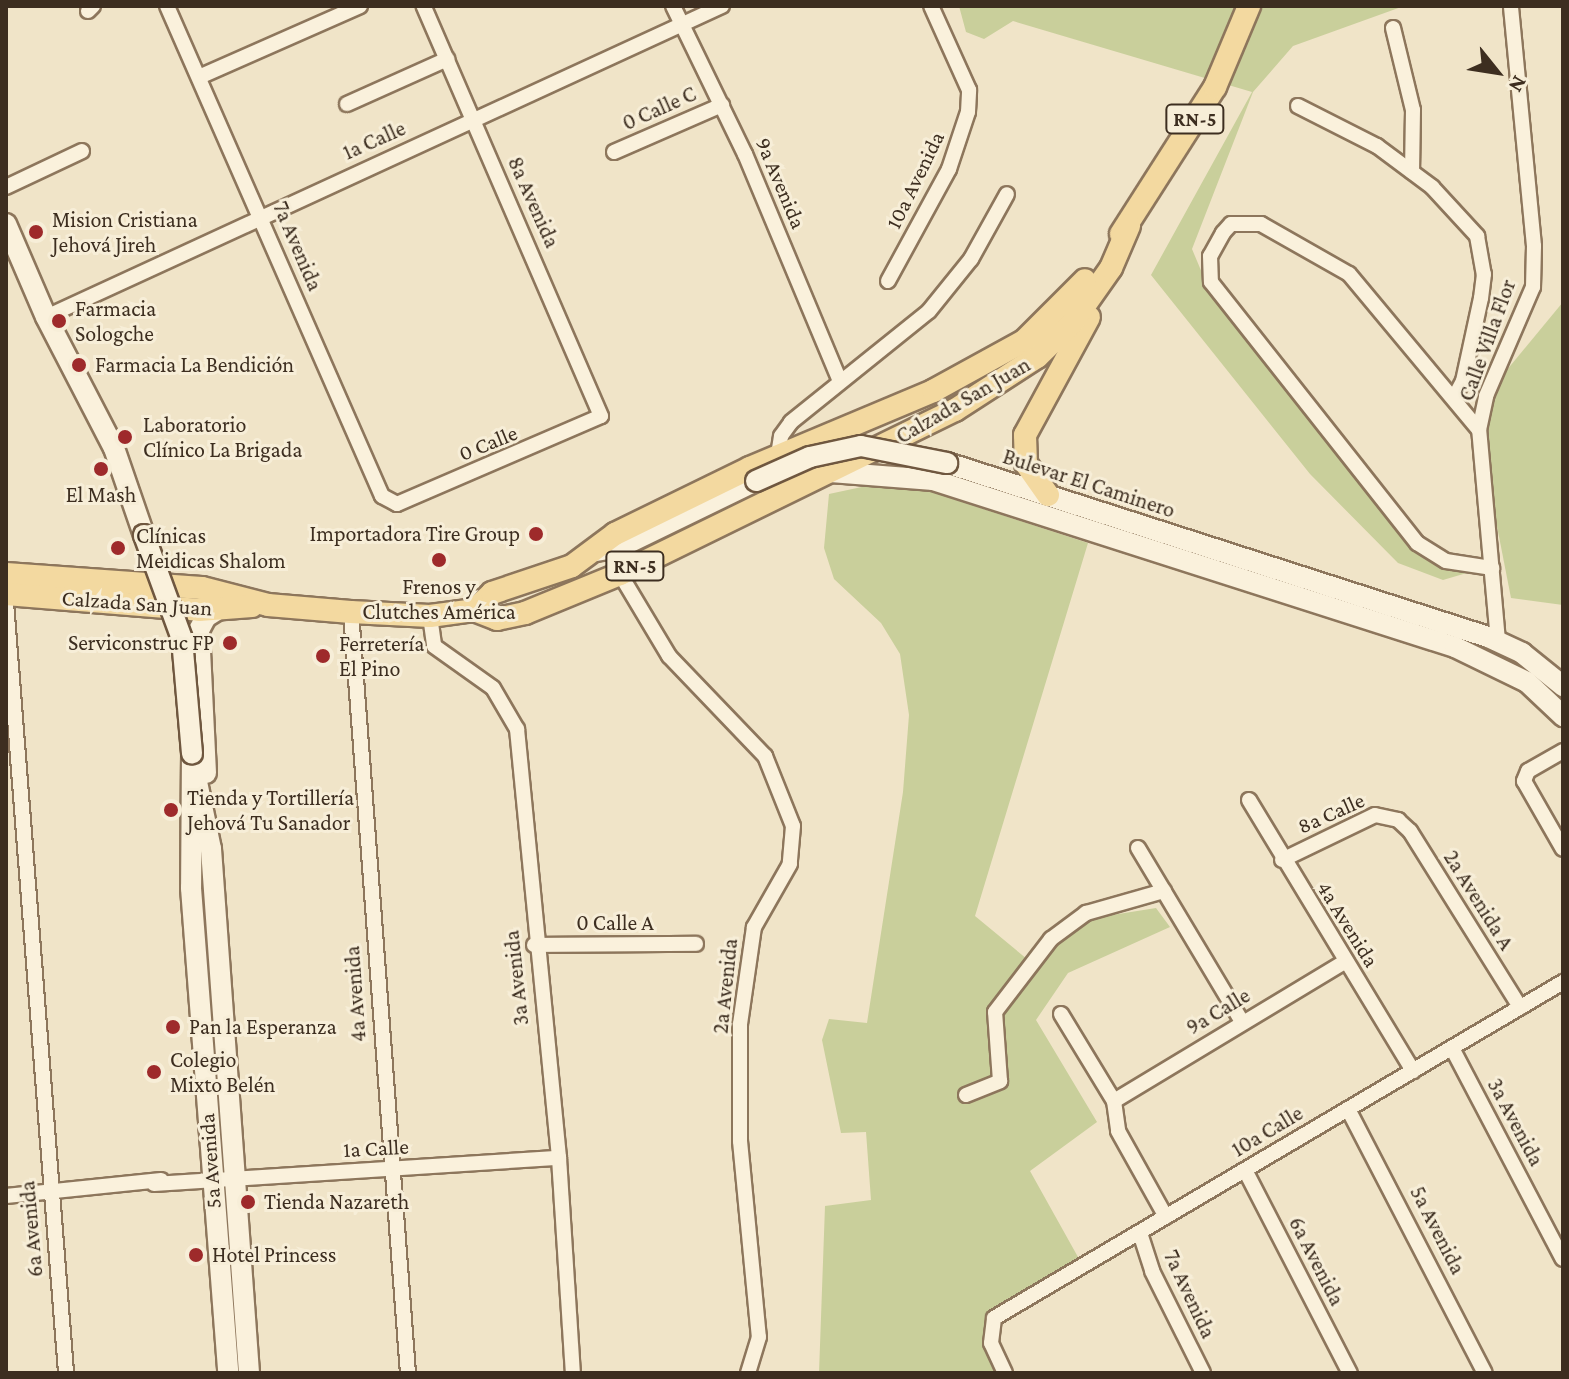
<!DOCTYPE html>
<html>
<head>
<meta charset="utf-8">
<style>
  body { margin:0 }
  #map { position:relative; width:1569px; height:1379px; overflow:hidden; background:#f0e4c8; font-family:"Crimson Pro",serif }
  div>[style] { position:absolute }
  .green>* { inset:0; background:#c9cf9b }
  .roads { filter:drop-shadow(2px 0 #8d765c) drop-shadow(-2px 0 #8d765c) drop-shadow(0 2px #8d765c) drop-shadow(0 -2px #8d765c) }
  .minor>* { height:14px; margin:-7px; padding:0 7px; transform-origin:7px; border-radius:7px; background:#faf1dc }
  .secondary>* { height:20px; margin:-10px; padding:0 10px; transform-origin:10px; border-radius:10px; background:#faf1dc }
  .primary>* { height:22px; margin:-11px; padding:0 11px; transform-origin:11px; border-radius:11px; background:#f3d9a0 }
  .bridges { filter:drop-shadow(2px 0 #6f573f) drop-shadow(-2px 0 #6f573f) drop-shadow(0 2px #6f573f) drop-shadow(0 -2px #6f573f) }
  .secondary-bridge>* { height:20px; margin:-10px; padding:0 10px; transform-origin:10px; border-radius:10px; background:#faf1dc }
  .dots>* { width:22px; height:22px; translate:-50% -50%; box-sizing:border-box; border:4px solid #f7eed8; border-radius:50% }
  span { translate:-50% -50%; white-space:nowrap; text-align:center; line-height:1.15; -webkit-text-stroke:6px #f7eed8; paint-order:stroke }
  .shield-label span { padding:2px 6px; background:#f7eed8; border:2px solid; border-radius:6px; -webkit-text-stroke-width:0 }
  .shield-label { font-size:20px; color:#3d2e20; font-weight:700 }
  .street-label { font-size:22px; color:#3d2e20 }
  .poi-label { font-size:22px; color:#3d2e20 }
  .left { translate:0 -50%; text-align:left }
  .right { translate:-100% -50%; text-align:right }
  .frame { position:absolute; inset:0; border:8px solid #3d2e20; pointer-events:none }
  .north { position:absolute; left:1457px; top:32px; width:80px; height:80px; -webkit-text-stroke:6px #f7eed8; paint-order:stroke; rotate:120deg; font-size:22px; font-weight:700; line-height:32px; text-align:center; color:#3d2e20 }
  .north::after { content:''; display:block; margin:auto; width:28px; height:36px; background:#3d2e20; clip-path:polygon(50% 0,100% 100%,50% 72%,0 100%) }
</style>
</head>
<body>
<div id="map">
  <div class="green">
    <div style="clip-path:polygon(959px 6px,1404px 6px,1293px 46px,1253px 92px,1192px 249px,1205px 280px,1432px 551px,1470px 572px,1443px 580px,1398px 563px,1310px 474px,1151px 275px,1252px 92px,1013px 21px,984px 39px,966px 32px)"></div>
    <div style="clip-path:polygon(1563px 302px,1563px 605px,1511px 598px,1487px 475px,1485px 418px,1506px 371px)"></div>
    <div style="clip-path:polygon(871px 485px,913px 486px,1088px 543px,975px 916px,1033px 964px,1087px 919px,1156px 908px,1170px 927px,1068px 973px,1036px 1020px,1097px 1122px,1030px 1171px,1083px 1266px,985px 1328px,1001px 1373px,819px 1373px,825px 1206px,871px 1200px,866px 1132px,841px 1133px,822px 1040px,829px 1019px,867px 1023px,903px 792px,909px 715px,900px 654px,881px 623px,834px 579px,824px 548px,829px 494px)"></div>
  </div>
  <div class="roads">
    <div class="minor">
      <div style="left:167px;top:6px;width:535px;rotate:66.31deg"></div>
      <div style="left:382px;top:496px;width:17px;rotate:28deg"></div>
      <div style="left:397px;top:504px;width:222px;rotate:-23.3deg"></div>
      <div style="left:601px;top:416px;width:447px;rotate:-113.4deg"></div>
      <div style="left:673px;top:6px;width:165px;rotate:64.1deg"></div>
      <div style="left:745px;top:154px;width:246px;rotate:67.3deg"></div>
      <div style="left:88px;top:11px;width:7px;rotate:-45deg"></div>
      <div style="left:1393px;top:28px;width:84px;rotate:76.3deg"></div>
      <div style="left:1413px;top:110px;width:62px;rotate:90.9deg"></div>
      <div style="left:199px;top:77px;width:176px;rotate:-23.8deg"></div>
      <div style="left:347px;top:104px;width:110px;rotate:-24.2deg"></div>
      <div style="left:1298px;top:106px;width:89px;rotate:26.9deg"></div>
      <div style="left:1377px;top:146px;width:69px;rotate:36.7deg"></div>
      <div style="left:1432px;top:187px;width:67px;rotate:47.4deg"></div>
      <div style="left:1477px;top:236px;width:39px;rotate:80deg"></div>
      <div style="left:1484px;top:274px;width:24px;rotate:97deg"></div>
      <div style="left:1481px;top:298px;width:85px;rotate:102.2deg"></div>
      <div style="left:1463px;top:381px;width:19px;rotate:118deg"></div>
      <div style="left:614px;top:152px;width:118px;rotate:-23.5deg"></div>
      <div style="left:6px;top:187px;width:84px;rotate:-25.3deg"></div>
      <div style="left:888px;top:281px;width:128px;rotate:-61.4deg"></div>
      <div style="left:949px;top:169px;width:60px;rotate:-71.6deg"></div>
      <div style="left:968px;top:112px;width:22px;rotate:-87deg"></div>
      <div style="left:969px;top:90px;width:92px;rotate:-114.3deg"></div>
      <div style="left:46px;top:317px;width:744px;rotate:-24.71deg"></div>
      <div style="left:1479px;top:430px;width:203px;rotate:-129.8deg"></div>
      <div style="left:1349px;top:274px;width:101px;rotate:-150.4deg"></div>
      <div style="left:1261px;top:224px;width:30px;rotate:180deg"></div>
      <div style="left:1231px;top:224px;width:12px;rotate:132deg"></div>
      <div style="left:1223px;top:233px;width:26px;rotate:119deg"></div>
      <div style="left:1210px;top:256px;width:26px;rotate:88deg"></div>
      <div style="left:1211px;top:282px;width:333px;rotate:51.7deg"></div>
      <div style="left:1417px;top:543px;width:34px;rotate:32deg"></div>
      <div style="left:1446px;top:561px;width:47px;rotate:8.7deg"></div>
      <div style="left:778px;top:455px;width:19px;rotate:-81deg"></div>
      <div style="left:781px;top:436px;width:17px;rotate:-54deg"></div>
      <div style="left:791px;top:422px;width:177px;rotate:-38.8deg"></div>
      <div style="left:929px;top:311px;width:67px;rotate:-51.1deg"></div>
      <div style="left:971px;top:259px;width:74px;rotate:-61deg"></div>
      <div style="left:620px;top:574px;width:96px;rotate:59.1deg"></div>
      <div style="left:669px;top:656px;width:139px;rotate:46.2deg"></div>
      <div style="left:765px;top:756px;width:75px;rotate:68.2deg"></div>
      <div style="left:793px;top:826px;width:38px;rotate:95deg"></div>
      <div style="left:790px;top:864px;width:73px;rotate:119.7deg"></div>
      <div style="left:754px;top:927px;width:98px;rotate:98.2deg"></div>
      <div style="left:740px;top:1024px;width:117px;rotate:90deg"></div>
      <div style="left:740px;top:1141px;width:197px;rotate:84.5deg"></div>
      <div style="left:759px;top:1337px;width:38px;rotate:107deg"></div>
      <div style="left:6px;top:603px;width:772px;rotate:85.54deg"></div>
      <div style="left:351px;top:612px;width:763px;rotate:85.72deg"></div>
      <div style="left:430px;top:616px;width:30px;rotate:82deg"></div>
      <div style="left:434px;top:646px;width:72px;rotate:35.4deg"></div>
      <div style="left:493px;top:688px;width:48px;rotate:59.7deg"></div>
      <div style="left:517px;top:729px;width:431px;rotate:84.4deg"></div>
      <div style="left:559px;top:1158px;width:215px;rotate:86.3deg"></div>
      <div style="left:1498px;top:641px;width:212px;rotate:-95.1deg"></div>
      <div style="left:1479px;top:430px;width:35px;rotate:-78deg"></div>
      <div style="left:1486px;top:396px;width:119px;rotate:-66.7deg"></div>
      <div style="left:1533px;top:287px;width:41px;rotate:-88.6deg"></div>
      <div style="left:1534px;top:246px;width:241px;rotate:-95.5deg"></div>
      <div style="left:1563px;top:751px;width:40px;rotate:150.3deg"></div>
      <div style="left:1528px;top:771px;width:11px;rotate:112deg"></div>
      <div style="left:1524px;top:781px;width:78px;rotate:60.2deg"></div>
      <div style="left:1249px;top:800px;width:317px;rotate:58.8deg"></div>
      <div style="left:1138px;top:848px;width:203px;rotate:59.1deg"></div>
      <div style="left:1282px;top:860px;width:103px;rotate:-25.8deg"></div>
      <div style="left:1375px;top:815px;width:24px;rotate:12deg"></div>
      <div style="left:1398px;top:820px;width:16px;rotate:43deg"></div>
      <div style="left:1410px;top:831px;width:208px;rotate:58deg"></div>
      <div style="left:534px;top:945px;width:162px;rotate:-0.4deg"></div>
      <div style="left:1061px;top:1014px;width:102px;rotate:58.7deg"></div>
      <div style="left:1114px;top:1101px;width:30px;rotate:82deg"></div>
      <div style="left:1118px;top:1131px;width:98px;rotate:60.8deg"></div>
      <div style="left:1452px;top:1048px;width:238px;rotate:62.3deg"></div>
      <div style="left:966px;top:1095px;width:37px;rotate:-22deg"></div>
      <div style="left:1000px;top:1081px;width:69px;rotate:-94.1deg"></div>
      <div style="left:995px;top:1012px;width:92px;rotate:-52.5deg"></div>
      <div style="left:1051px;top:939px;width:44px;rotate:-36.6deg"></div>
      <div style="left:1086px;top:913px;width:81px;rotate:-15.8deg"></div>
      <div style="left:1114px;top:1101px;width:271px;rotate:-31.1deg"></div>
      <div style="left:1348px;top:1109px;width:297px;rotate:62.6deg"></div>
      <div style="left:1245px;top:1170px;width:229px;rotate:62.7deg"></div>
      <div style="left:154px;top:1184px;width:406px;rotate:-3.7deg"></div>
      <div style="left:6px;top:1196px;width:156px;rotate:-5.9deg"></div>
      <div style="left:1140px;top:1233px;width:40px;rotate:72deg"></div>
      <div style="left:1152px;top:1271px;width:114px;rotate:63.4deg"></div>
      <div style="left:1005px;top:1373px;width:33px;rotate:-115deg"></div>
      <div style="left:991px;top:1343px;width:25px;rotate:-83deg"></div>
      <div style="left:994px;top:1318px;width:661px;rotate:-30.56deg"></div>
    </div>
    <div class="secondary">
      <div style="left:6px;top:224px;width:101px;rotate:66.7deg"></div>
      <div style="left:46px;top:317px;width:148px;rotate:62.6deg"></div>
      <div style="left:114px;top:448px;width:92px;rotate:71deg"></div>
      <div style="left:947px;top:463px;width:568px;rotate:17.83deg"></div>
      <div style="left:1488px;top:637px;width:38px;rotate:25deg"></div>
      <div style="left:1522px;top:653px;width:53px;rotate:38.8deg"></div>
      <div style="left:831px;top:472px;width:102px;rotate:4.5deg"></div>
      <div style="left:933px;top:480px;width:548px;rotate:17.74deg"></div>
      <div style="left:1455px;top:647px;width:80px;rotate:25.9deg"></div>
      <div style="left:1527px;top:682px;width:50px;rotate:43.4deg"></div>
      <div style="left:595px;top:551px;width:25px;rotate:-9deg"></div>
      <div style="left:620px;top:547px;width:151px;rotate:-25.9deg"></div>
      <div style="left:192px;top:754px;width:134px;rotate:90.4deg"></div>
      <div style="left:191px;top:888px;width:486px;rotate:85.6deg"></div>
      <div style="left:206px;top:773px;width:143px;rotate:-92.8deg"></div>
      <div style="left:199px;top:630px;width:15px;rotate:-62deg"></div>
      <div style="left:206px;top:617px;width:15px;rotate:-32deg"></div>
      <div style="left:196px;top:777px;width:74px;rotate:78.2deg"></div>
      <div style="left:211px;top:849px;width:525px;rotate:85.85deg"></div>
    </div>
    <div class="primary">
      <div style="left:1121px;top:234px;width:174px;rotate:-57.4deg"></div>
      <div style="left:1215px;top:87px;width:88px;rotate:-67.2deg"></div>
      <div style="left:1048px;top:495px;width:38px;rotate:-125deg"></div>
      <div style="left:1026px;top:464px;width:29px;rotate:-92deg"></div>
      <div style="left:1025px;top:435px;width:134px;rotate:-61.5deg"></div>
      <div style="left:6px;top:574px;width:196px;rotate:4.1deg"></div>
      <div style="left:202px;top:588px;width:68px;rotate:14.4deg"></div>
      <div style="left:268px;top:605px;width:83px;rotate:4.8deg"></div>
      <div style="left:351px;top:612px;width:79px;rotate:2.9deg"></div>
      <div style="left:430px;top:616px;width:44px;rotate:-7.8deg"></div>
      <div style="left:474px;top:610px;width:25px;rotate:21deg"></div>
      <div style="left:497px;top:619px;width:29px;rotate:-12deg"></div>
      <div style="left:525px;top:613px;width:103px;rotate:-22.3deg"></div>
      <div style="left:620px;top:574px;width:373px;rotate:-26.1deg"></div>
      <div style="left:955px;top:410px;width:98px;rotate:-32.9deg"></div>
      <div style="left:1037px;top:357px;width:50px;rotate:-44.2deg"></div>
      <div style="left:1073px;top:322px;width:66px;rotate:-54.9deg"></div>
      <div style="left:1111px;top:268px;width:46px;rotate:-66.8deg"></div>
      <div style="left:6px;top:594px;width:194px;rotate:4.7deg"></div>
      <div style="left:199px;top:610px;width:53px;rotate:-4.3deg"></div>
      <div style="left:474px;top:610px;width:25px;rotate:-43deg"></div>
      <div style="left:492px;top:593px;width:84px;rotate:-18.6deg"></div>
      <div style="left:572px;top:566px;width:54px;rotate:-36.7deg"></div>
      <div style="left:615px;top:534px;width:150px;rotate:-26.1deg"></div>
      <div style="left:750px;top:468px;width:199px;rotate:-22.8deg"></div>
      <div style="left:933px;top:391px;width:104px;rotate:-28.8deg"></div>
      <div style="left:1024px;top:341px;width:86px;rotate:-45deg"></div>
    </div>
  </div>
  <div class="bridges">
    <div class="secondary-bridge">
      <div style="left:756px;top:481px;width:59px;rotate:-24deg"></div>
      <div style="left:810px;top:457px;width:52px;rotate:-12.2deg"></div>
      <div style="left:861px;top:446px;width:88px;rotate:11.2deg"></div>
      <div style="left:144px;top:535px;width:111px;rotate:69.9deg"></div>
      <div style="left:182px;top:639px;width:115px;rotate:85deg"></div>
    </div>
  </div>
  <div class="dots">
    <div style="left:36px;top:232px;background:#9e2a2b"></div>
    <div style="left:59px;top:321px;background:#9e2a2b"></div>
    <div style="left:79px;top:365px;background:#9e2a2b"></div>
    <div style="left:125px;top:437px;background:#9e2a2b"></div>
    <div style="left:101px;top:469px;background:#9e2a2b"></div>
    <div style="left:536px;top:534px;background:#9e2a2b"></div>
    <div style="left:118px;top:548px;background:#9e2a2b"></div>
    <div style="left:439px;top:560px;background:#9e2a2b"></div>
    <div style="left:230px;top:643px;background:#9e2a2b"></div>
    <div style="left:323px;top:656px;background:#9e2a2b"></div>
    <div style="left:171px;top:810px;background:#9e2a2b"></div>
    <div style="left:173px;top:1027px;background:#9e2a2b"></div>
    <div style="left:154px;top:1072px;background:#9e2a2b"></div>
    <div style="left:248px;top:1202px;background:#9e2a2b"></div>
    <div style="left:196px;top:1255px;background:#9e2a2b"></div>
  </div>
  <div class="shield-label">
    <span style="left:1195px;top:119px">RN-5</span>
    <span style="left:635px;top:566px">RN-5</span>
  </div>
  <div class="street-label">
    <span style="left:659px;top:108px;rotate:-24deg">0 Calle C</span>
    <span style="left:374px;top:140px;rotate:-24deg">1a Calle</span>
    <span style="left:915px;top:180px;rotate:-64deg">10a Avenida</span>
    <span style="left:781px;top:183px;rotate:67deg">9a Avenida</span>
    <span style="left:534px;top:202px;rotate:66deg">8a Avenida</span>
    <span style="left:298px;top:246px;rotate:67deg">7a Avenida</span>
    <span style="left:1487px;top:340px;rotate:-70deg">Calle Villa Flor</span>
    <span style="left:963px;top:400px;rotate:-30deg">Calzada San Juan</span>
    <span style="left:488px;top:443px;rotate:-22deg">0 Calle</span>
    <span style="left:1089px;top:483px;rotate:18deg">Bulevar El Caminero</span>
    <span style="left:137px;top:603px;rotate:4deg">Calzada San Juan</span>
    <span style="left:1331px;top:813px;rotate:-24deg">8a Calle</span>
    <span style="left:1479px;top:900px;rotate:58deg">2a Avenida A</span>
    <span style="left:615px;top:923px">0 Calle A</span>
    <span style="left:1348px;top:924px;rotate:58deg">4a Avenida</span>
    <span style="left:516px;top:978px;rotate:-96deg">3a Avenida</span>
    <span style="left:725px;top:986px;rotate:-84deg">2a Avenida</span>
    <span style="left:355px;top:994px;rotate:-94deg">4a Avenida</span>
    <span style="left:1218px;top:1011px;rotate:-31deg">9a Calle</span>
    <span style="left:1516px;top:1122px;rotate:62deg">3a Avenida</span>
    <span style="left:1267px;top:1131px;rotate:-31deg">10a Calle</span>
    <span style="left:376px;top:1148px;rotate:-3deg">1a Calle</span>
    <span style="left:210px;top:1161px;rotate:-94deg">5a Avenida</span>
    <span style="left:31px;top:1229px;rotate:-95deg">6a Avenida</span>
    <span style="left:1438px;top:1230px;rotate:63deg">5a Avenida</span>
    <span style="left:1317px;top:1261px;rotate:63deg">6a Avenida</span>
    <span style="left:1190px;top:1294px;rotate:65deg">7a Avenida</span>
  </div>
  <div class="poi-label">
    <span class="left" style="left:52px;top:232px">Mision Cristiana<br>Jehová Jireh</span>
    <span class="left" style="left:75px;top:321px">Farmacia<br>Sologche</span>
    <span class="left" style="left:95px;top:365px">Farmacia La Bendición</span>
    <span class="left" style="left:143px;top:437px">Laboratorio<br>Clínico La Brigada</span>
    <span style="left:101px;top:495px">El Mash</span>
    <span class="right" style="left:520px;top:534px">Importadora Tire Group</span>
    <span class="left" style="left:136px;top:548px">Clínicas<br>Meidicas Shalom</span>
    <span style="left:439px;top:599px">Frenos y<br>Clutches América</span>
    <span class="right" style="left:214px;top:643px">Serviconstruc FP</span>
    <span class="left" style="left:339px;top:656px">Ferretería<br>El Pino</span>
    <span class="left" style="left:187px;top:810px">Tienda y Tortillería<br>Jehová Tu Sanador</span>
    <span class="left" style="left:189px;top:1027px">Pan la Esperanza</span>
    <span class="left" style="left:170px;top:1072px">Colegio<br>Mixto Belén</span>
    <span class="left" style="left:264px;top:1202px">Tienda Nazareth</span>
    <span class="left" style="left:212px;top:1255px">Hotel Princess</span>
  </div>
  <div class="frame"></div>
  <div class="north">N</div>
</div>
</body>
</html>
